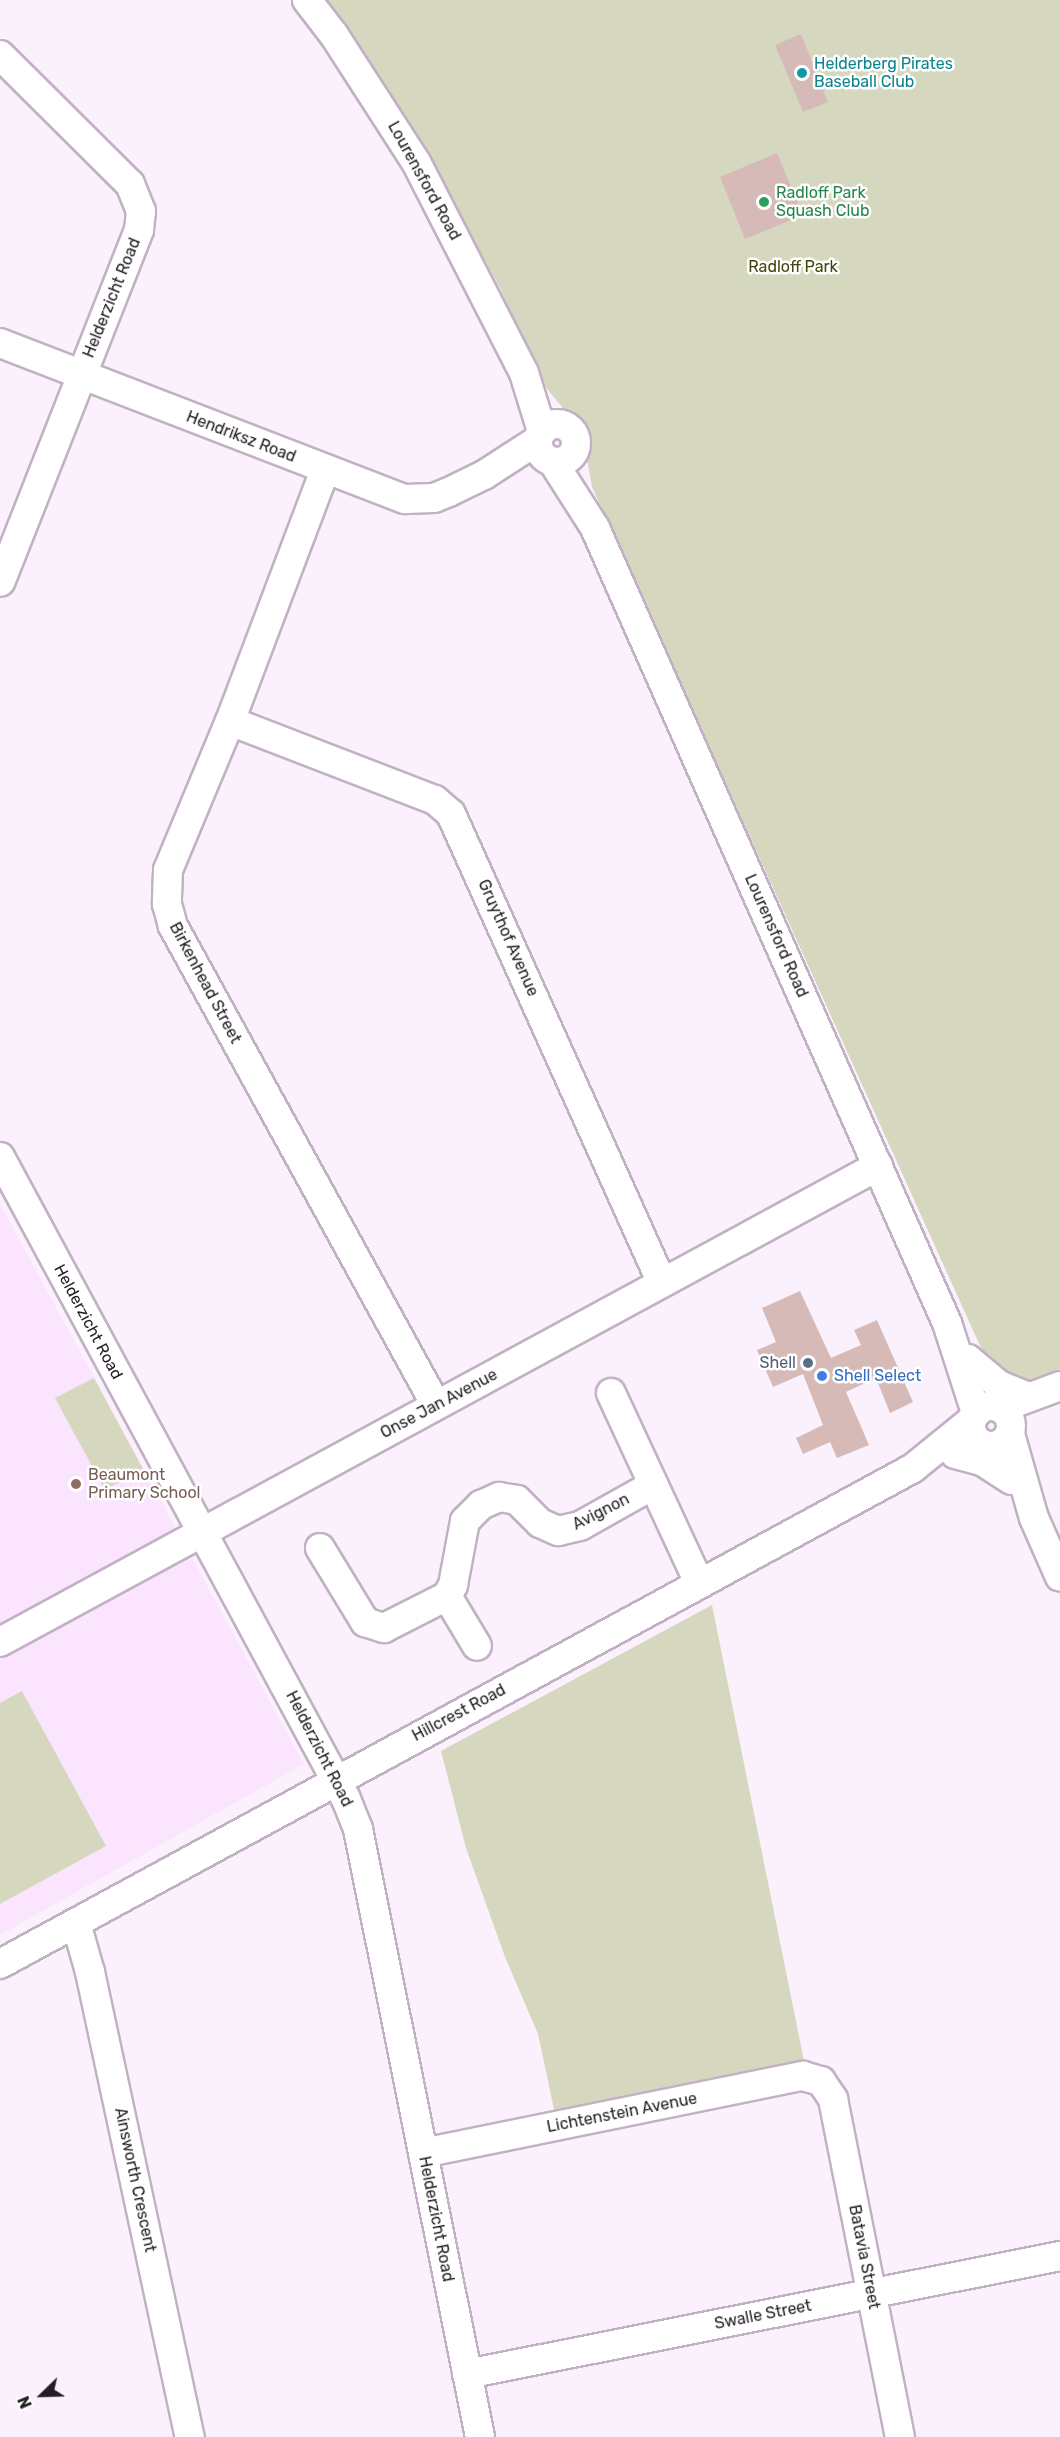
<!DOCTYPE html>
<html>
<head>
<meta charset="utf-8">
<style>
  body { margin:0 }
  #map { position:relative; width:1060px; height:2437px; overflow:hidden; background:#fbf1fd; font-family:Rubik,sans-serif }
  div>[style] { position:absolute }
  .built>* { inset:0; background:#fbe4fe }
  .green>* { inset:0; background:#d5d8be }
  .building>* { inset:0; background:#d6bab7 }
  .roads { filter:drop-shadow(2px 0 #c2b1c4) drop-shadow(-2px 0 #c2b1c4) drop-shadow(0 2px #c2b1c4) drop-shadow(0 -2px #c2b1c4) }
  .minor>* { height:28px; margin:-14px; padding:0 14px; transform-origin:14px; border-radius:14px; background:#fff }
  .minor>.ring { margin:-14px; padding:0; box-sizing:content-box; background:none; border:28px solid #fff; border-radius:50% }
  .dots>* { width:16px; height:16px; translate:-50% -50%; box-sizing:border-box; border:3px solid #fff; border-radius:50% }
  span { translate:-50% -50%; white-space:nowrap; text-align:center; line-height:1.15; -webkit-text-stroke:5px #fff; paint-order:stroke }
  .culture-label { font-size:16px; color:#0d838f }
  .left { translate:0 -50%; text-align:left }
  .street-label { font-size:16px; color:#231d24 }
  .leisure-label { font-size:16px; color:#27864d }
  .park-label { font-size:16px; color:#424509 }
  .service-label { font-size:16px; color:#4e5e75 }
  .right { translate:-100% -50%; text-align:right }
  .shop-label { font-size:16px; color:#366cbe }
  .education-label { font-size:16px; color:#785e54 }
  .north { position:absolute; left:12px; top:2365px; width:60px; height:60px; -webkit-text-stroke:4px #fff; paint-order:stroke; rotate:247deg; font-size:16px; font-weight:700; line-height:24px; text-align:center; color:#231d24 }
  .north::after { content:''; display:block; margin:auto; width:21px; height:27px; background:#231d24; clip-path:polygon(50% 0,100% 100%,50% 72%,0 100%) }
</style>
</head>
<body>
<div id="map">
  <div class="built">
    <div style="clip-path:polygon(0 1204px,304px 1764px,0 1935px)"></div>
  </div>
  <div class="green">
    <div style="clip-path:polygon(324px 0,1060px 0,1060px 1369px,1028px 1386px,1018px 1387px,986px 1359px,592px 487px,582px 431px,542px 383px,501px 290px,440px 178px,386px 85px)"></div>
    <div style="clip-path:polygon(94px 1378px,143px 1469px,105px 1490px,55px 1398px)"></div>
    <div style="clip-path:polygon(712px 1605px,804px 2061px,555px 2114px,538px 2034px,505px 1957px,466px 1848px,441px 1751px)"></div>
    <div style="clip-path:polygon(22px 1691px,106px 1846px,0 1904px,0 1703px)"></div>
  </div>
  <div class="building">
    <div style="clip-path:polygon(801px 34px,828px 102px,803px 112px,775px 45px)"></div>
    <div style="clip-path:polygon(777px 153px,803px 215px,745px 239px,720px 177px)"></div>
    <div style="clip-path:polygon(800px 1291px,831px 1358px,861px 1345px,854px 1330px,877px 1320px,913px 1402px,890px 1413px,876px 1378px,846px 1392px,869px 1445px,837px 1458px,830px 1442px,803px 1454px,796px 1438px,823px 1425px,803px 1374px,773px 1387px,757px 1350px,776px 1342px,762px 1308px)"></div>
  </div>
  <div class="roads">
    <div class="minor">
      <div style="left:307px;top:0;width:44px;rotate:52.4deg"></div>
      <div style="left:334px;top:35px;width:151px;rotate:57.2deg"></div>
      <div style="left:416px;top:162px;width:237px;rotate:62.9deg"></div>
      <div style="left:524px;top:373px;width:61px;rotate:72.8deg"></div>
      <div style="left:0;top:55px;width:183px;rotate:44.8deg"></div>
      <div style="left:130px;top:184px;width:29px;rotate:68deg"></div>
      <div style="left:141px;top:211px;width:19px;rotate:96deg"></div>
      <div style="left:139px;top:230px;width:378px;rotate:111.5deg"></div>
      <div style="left:0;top:343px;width:434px;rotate:21.1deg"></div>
      <div style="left:405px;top:499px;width:29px;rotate:-2deg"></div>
      <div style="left:434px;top:498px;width:16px;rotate:-22deg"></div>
      <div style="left:449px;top:492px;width:39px;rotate:-26deg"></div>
      <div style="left:484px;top:475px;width:64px;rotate:-32.9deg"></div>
      <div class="ring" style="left:538px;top:424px;width:10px;height:10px"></div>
      <div style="left:553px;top:462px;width:78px;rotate:57.5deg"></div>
      <div style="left:595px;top:528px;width:869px;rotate:66.12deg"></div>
      <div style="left:947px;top:1323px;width:95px;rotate:72.1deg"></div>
      <div style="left:325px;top:470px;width:268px;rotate:110.7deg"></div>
      <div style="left:230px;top:721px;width:161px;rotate:112.6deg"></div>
      <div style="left:168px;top:870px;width:34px;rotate:92deg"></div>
      <div style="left:167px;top:904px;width:23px;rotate:75deg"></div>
      <div style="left:173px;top:926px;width:546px;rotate:61.23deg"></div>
      <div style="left:230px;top:721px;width:220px;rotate:21.1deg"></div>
      <div style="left:435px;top:800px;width:21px;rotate:41deg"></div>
      <div style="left:451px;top:814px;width:514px;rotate:65.78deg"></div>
      <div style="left:0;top:1157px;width:729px;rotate:61.68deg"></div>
      <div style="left:346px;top:1799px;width:32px;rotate:68deg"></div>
      <div style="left:358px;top:1829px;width:620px;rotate:78.65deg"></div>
      <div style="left:968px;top:1359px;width:40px;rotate:40deg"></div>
      <div style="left:999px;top:1385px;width:31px;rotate:22deg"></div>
      <div style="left:611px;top:1393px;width:209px;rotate:65.1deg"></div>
      <div style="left:1012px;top:1404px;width:51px;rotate:-20.6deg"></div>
      <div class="ring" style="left:971px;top:1406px;width:12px;height:12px"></div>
      <div style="left:1010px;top:1434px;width:87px;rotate:74.1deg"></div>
      <div style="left:1034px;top:1518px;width:64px;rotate:66.2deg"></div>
      <div style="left:955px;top:1454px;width:28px;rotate:15deg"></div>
      <div style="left:982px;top:1461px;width:35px;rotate:33deg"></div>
      <div style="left:320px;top:1548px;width:87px;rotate:58.7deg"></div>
      <div style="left:365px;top:1622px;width:20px;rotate:18deg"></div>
      <div style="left:384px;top:1628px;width:71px;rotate:-26.9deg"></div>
      <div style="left:447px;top:1596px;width:13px;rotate:-61deg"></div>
      <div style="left:453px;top:1585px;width:65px;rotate:-79.4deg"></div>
      <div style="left:465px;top:1521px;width:23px;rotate:-45deg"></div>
      <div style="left:481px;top:1505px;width:20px;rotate:-24deg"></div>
      <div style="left:499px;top:1497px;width:18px;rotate:9deg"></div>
      <div style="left:517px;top:1500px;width:33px;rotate:45deg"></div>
      <div style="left:540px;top:1523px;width:20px;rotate:24deg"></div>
      <div style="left:558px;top:1531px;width:23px;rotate:-13deg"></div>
      <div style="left:580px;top:1526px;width:84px;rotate:-29.3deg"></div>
      <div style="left:447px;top:1596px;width:58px;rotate:59deg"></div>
      <div style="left:0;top:1642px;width:999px;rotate:-28.46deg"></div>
      <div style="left:76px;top:1923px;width:51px;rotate:74.1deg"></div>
      <div style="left:90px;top:1972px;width:476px;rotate:77.9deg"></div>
      <div style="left:0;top:1964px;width:1039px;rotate:-28.51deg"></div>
      <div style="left:913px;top:1468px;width:75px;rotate:-39deg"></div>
      <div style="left:423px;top:2153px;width:388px;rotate:-11.5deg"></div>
      <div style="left:803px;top:2076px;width:19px;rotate:16deg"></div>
      <div style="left:821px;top:2081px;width:22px;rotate:56deg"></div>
      <div style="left:833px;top:2099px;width:345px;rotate:78.8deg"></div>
      <div style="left:467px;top:2374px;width:605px;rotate:-11.25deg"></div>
    </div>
  </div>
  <div class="dots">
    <div style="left:802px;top:73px;background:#0f9aa8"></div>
    <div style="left:764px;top:202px;background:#2e9e5b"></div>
    <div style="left:808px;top:1363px;background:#5c6f8a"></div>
    <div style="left:822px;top:1376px;background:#3f7fe0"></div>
    <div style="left:76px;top:1484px;background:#8d6e63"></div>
  </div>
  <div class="culture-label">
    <span class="left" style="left:814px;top:73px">Helderberg Pirates<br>Baseball Club</span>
  </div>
  <div class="street-label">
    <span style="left:424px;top:181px;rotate:61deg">Lourensford Road</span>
    <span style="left:112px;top:298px;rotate:-68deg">Helderzicht Road</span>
    <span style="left:241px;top:437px;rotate:21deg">Hendriksz Road</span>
    <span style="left:776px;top:936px;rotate:66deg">Lourensford Road</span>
    <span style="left:508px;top:938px;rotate:66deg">Gruythof Avenue</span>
    <span style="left:205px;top:983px;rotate:62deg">Birkenhead Street</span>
    <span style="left:88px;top:1322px;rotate:62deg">Helderzicht Road</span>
    <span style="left:439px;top:1404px;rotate:-28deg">Onse Jan Avenue</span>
    <span style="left:601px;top:1512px;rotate:-27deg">Avignon</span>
    <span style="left:459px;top:1713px;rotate:-28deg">Hillcrest Road</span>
    <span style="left:319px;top:1749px;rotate:63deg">Helderzicht Road</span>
    <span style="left:622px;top:2113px;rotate:-11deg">Lichtenstein Avenue</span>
    <span style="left:135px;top:2180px;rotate:78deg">Ainsworth Crescent</span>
    <span style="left:436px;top:2219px;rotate:79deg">Helderzicht Road</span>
    <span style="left:864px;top:2257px;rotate:79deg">Batavia Street</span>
    <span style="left:763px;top:2315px;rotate:-11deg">Swalle Street</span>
  </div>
  <div class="leisure-label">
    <span class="left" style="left:776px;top:202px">Radloff Park<br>Squash Club</span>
  </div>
  <div class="park-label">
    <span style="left:793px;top:267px">Radloff Park</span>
  </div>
  <div class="service-label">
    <span class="right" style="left:796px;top:1363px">Shell</span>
  </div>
  <div class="shop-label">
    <span class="left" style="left:834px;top:1376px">Shell Select</span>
  </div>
  <div class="education-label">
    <span class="left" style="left:88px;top:1484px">Beaumont<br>Primary School</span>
  </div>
  <div class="north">N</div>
</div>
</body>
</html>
